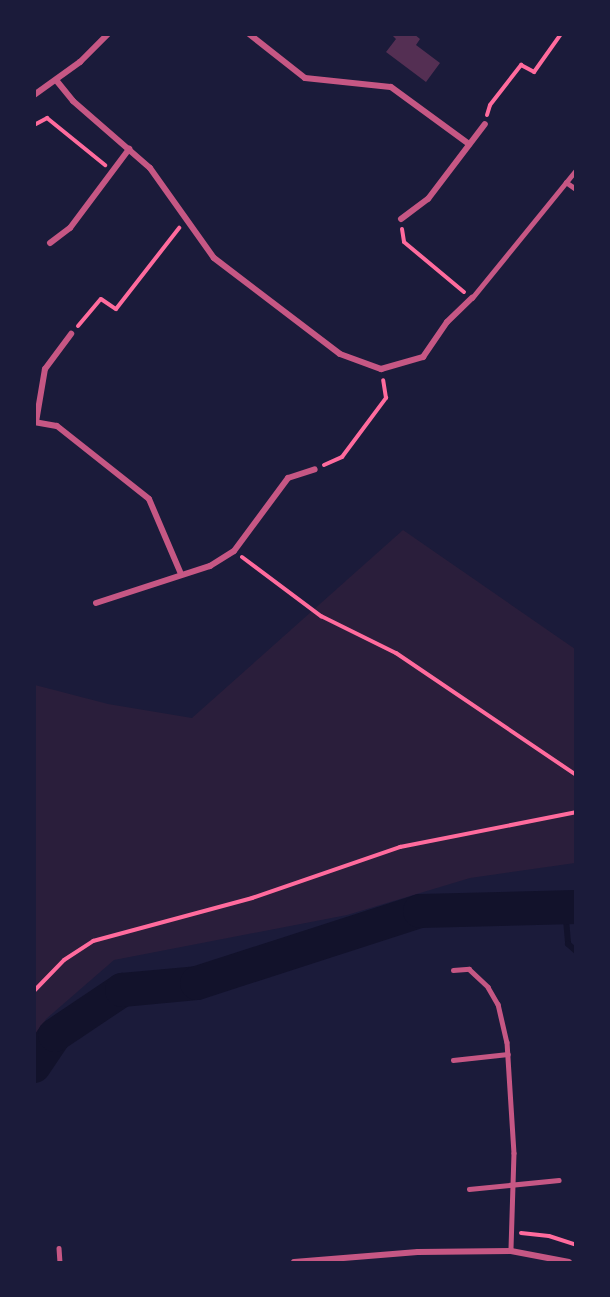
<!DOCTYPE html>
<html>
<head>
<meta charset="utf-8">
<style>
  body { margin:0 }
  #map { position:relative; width:610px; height:1297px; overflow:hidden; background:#1b1b3a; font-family:Raleway,sans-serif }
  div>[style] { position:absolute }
  .green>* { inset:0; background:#2a1e3b }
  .stream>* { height:6px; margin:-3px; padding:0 3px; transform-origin:3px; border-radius:3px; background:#12122b }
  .river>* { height:34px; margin:-17px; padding:0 17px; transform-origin:17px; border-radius:17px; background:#12122b }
  .building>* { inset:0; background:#542f53 }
  .path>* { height:4px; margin:-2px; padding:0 2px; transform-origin:2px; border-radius:2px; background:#ff6b9d }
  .service>* { height:4.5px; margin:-2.25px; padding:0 2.25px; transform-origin:2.25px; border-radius:2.25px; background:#c65784 }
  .minor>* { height:6px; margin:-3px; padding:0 3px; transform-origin:3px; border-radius:3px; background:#c65784 }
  span { translate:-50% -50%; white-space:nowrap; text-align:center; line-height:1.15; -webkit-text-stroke:6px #1b1b3a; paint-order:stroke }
  .frame { position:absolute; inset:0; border:36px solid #1b1b3a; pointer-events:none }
</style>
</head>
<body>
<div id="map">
  <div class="green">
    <div style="clip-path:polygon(403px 530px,575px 649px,575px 863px,470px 878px,347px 915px,114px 960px,46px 1019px,35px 1039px,35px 685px,108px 704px,192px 718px)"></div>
  </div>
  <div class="stream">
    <div style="left:565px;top:908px;width:36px;rotate:85deg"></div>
    <div style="left:568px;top:944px;width:11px;rotate:41deg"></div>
  </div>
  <div class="river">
    <div style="left:34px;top:1066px;width:37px;rotate:-56deg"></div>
    <div style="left:55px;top:1035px;width:81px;rotate:-33.9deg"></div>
    <div style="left:122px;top:990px;width:75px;rotate:-5.3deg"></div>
    <div style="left:197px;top:983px;width:234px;rotate:-17.9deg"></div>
    <div style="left:420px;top:911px;width:156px;rotate:-1.5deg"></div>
  </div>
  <div class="building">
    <div style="clip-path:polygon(391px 34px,414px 34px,420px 39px,416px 45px,440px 63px,426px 82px,386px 52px,396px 39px)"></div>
  </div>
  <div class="path">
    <div style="left:487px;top:115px;width:10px;rotate:-73deg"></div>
    <div style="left:490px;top:105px;width:51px;rotate:-52.2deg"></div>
    <div style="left:521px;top:65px;width:15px;rotate:28deg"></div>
    <div style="left:534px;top:72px;width:47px;rotate:-54.6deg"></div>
    <div style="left:34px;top:125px;width:15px;rotate:-28deg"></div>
    <div style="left:47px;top:118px;width:75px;rotate:39deg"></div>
    <div style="left:402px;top:229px;width:13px;rotate:81deg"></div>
    <div style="left:404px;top:242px;width:78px;rotate:39.8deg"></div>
    <div style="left:78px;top:326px;width:35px;rotate:-50deg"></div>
    <div style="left:101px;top:299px;width:18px;rotate:34deg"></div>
    <div style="left:116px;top:309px;width:103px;rotate:-52.1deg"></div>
    <div style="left:324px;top:465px;width:20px;rotate:-24deg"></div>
    <div style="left:342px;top:457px;width:74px;rotate:-53.3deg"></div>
    <div style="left:386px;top:398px;width:18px;rotate:-99deg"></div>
    <div style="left:242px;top:557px;width:99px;rotate:36.8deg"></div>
    <div style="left:321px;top:616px;width:84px;rotate:26.3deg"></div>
    <div style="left:396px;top:653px;width:217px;rotate:34.1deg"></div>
    <div style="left:34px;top:991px;width:43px;rotate:-45.9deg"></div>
    <div style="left:64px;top:960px;width:35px;rotate:-33deg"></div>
    <div style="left:93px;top:941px;width:165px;rotate:-15.1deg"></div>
    <div style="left:252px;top:898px;width:157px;rotate:-19deg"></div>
    <div style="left:400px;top:847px;width:179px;rotate:-11.2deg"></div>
    <div style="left:521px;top:1233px;width:28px;rotate:6deg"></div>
    <div style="left:549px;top:1236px;width:28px;rotate:18deg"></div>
  </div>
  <div class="service">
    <div style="left:566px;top:182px;width:12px;rotate:35deg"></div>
    <div style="left:472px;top:298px;width:165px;rotate:-50.9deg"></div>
    <div style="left:453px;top:970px;width:16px;rotate:-4deg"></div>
    <div style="left:469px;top:969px;width:26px;rotate:43deg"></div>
    <div style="left:488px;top:987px;width:20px;rotate:60deg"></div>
    <div style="left:498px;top:1004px;width:39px;rotate:77deg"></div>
    <div style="left:507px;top:1042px;width:111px;rotate:86.4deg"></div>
    <div style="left:514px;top:1153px;width:98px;rotate:91.8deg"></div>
    <div style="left:453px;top:1060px;width:55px;rotate:-6.2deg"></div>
    <div style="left:469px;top:1189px;width:90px;rotate:-5.7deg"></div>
    <div style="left:59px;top:1248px;width:14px;rotate:86deg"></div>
  </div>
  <div class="minor">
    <div style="left:249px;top:34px;width:71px;rotate:38.2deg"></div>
    <div style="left:305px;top:78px;width:86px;rotate:6deg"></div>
    <div style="left:391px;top:87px;width:97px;rotate:36.2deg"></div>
    <div style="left:56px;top:80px;width:27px;rotate:51deg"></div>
    <div style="left:73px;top:101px;width:102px;rotate:41deg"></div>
    <div style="left:150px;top:168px;width:110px;rotate:54.6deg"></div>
    <div style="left:214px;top:258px;width:158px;rotate:37.3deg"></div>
    <div style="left:340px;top:354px;width:44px;rotate:20.1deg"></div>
    <div style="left:381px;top:369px;width:44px;rotate:-15.9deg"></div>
    <div style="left:423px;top:357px;width:42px;rotate:-55.6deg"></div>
    <div style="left:447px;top:322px;width:35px;rotate:-44deg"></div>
    <div style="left:34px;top:95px;width:57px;rotate:-35.7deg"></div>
    <div style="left:80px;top:62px;width:40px;rotate:-45deg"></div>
    <div style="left:401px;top:219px;width:34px;rotate:-37deg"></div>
    <div style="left:428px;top:199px;width:94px;rotate:-52.8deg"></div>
    <div style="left:50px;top:243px;width:25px;rotate:-37deg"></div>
    <div style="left:70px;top:228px;width:99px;rotate:-53.2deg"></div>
    <div style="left:34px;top:422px;width:23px;rotate:10deg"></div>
    <div style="left:57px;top:426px;width:117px;rotate:38.4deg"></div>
    <div style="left:149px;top:499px;width:82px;rotate:66.9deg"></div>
    <div style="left:36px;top:422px;width:54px;rotate:-80.4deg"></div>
    <div style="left:45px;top:369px;width:44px;rotate:-53.4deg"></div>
    <div style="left:96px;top:603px;width:120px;rotate:-18deg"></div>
    <div style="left:210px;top:566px;width:28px;rotate:-32deg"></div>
    <div style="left:234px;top:551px;width:91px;rotate:-53.5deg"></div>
    <div style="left:288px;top:478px;width:28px;rotate:-18deg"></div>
    <div style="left:294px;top:1262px;width:124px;rotate:-4.6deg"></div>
    <div style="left:418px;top:1252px;width:93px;rotate:-0.6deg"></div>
    <div style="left:511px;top:1251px;width:59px;rotate:10.7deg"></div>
  </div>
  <div class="frame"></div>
</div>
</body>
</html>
